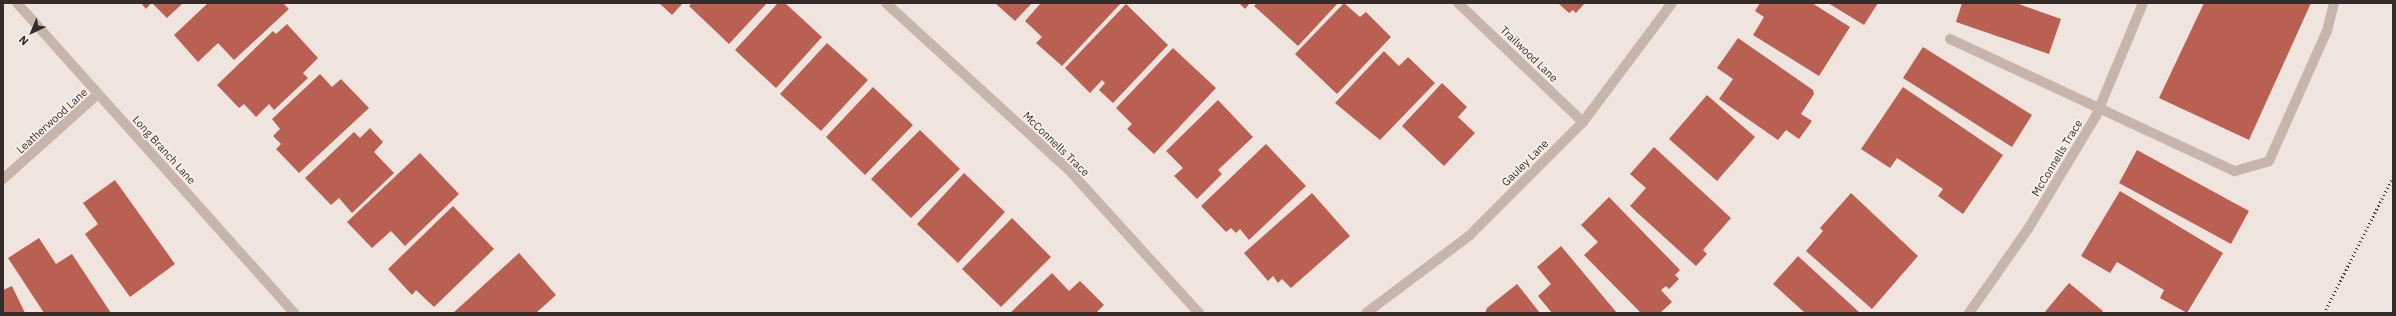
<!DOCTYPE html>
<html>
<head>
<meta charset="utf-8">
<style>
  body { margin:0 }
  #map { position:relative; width:2396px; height:316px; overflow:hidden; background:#f0e5de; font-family:"IBM Plex Sans",sans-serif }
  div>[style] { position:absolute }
  .building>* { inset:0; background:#ba6052 }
  .service>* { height:10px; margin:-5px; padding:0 5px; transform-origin:5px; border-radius:5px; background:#c7b5ab }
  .minor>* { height:10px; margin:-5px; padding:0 5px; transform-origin:5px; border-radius:5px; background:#c7b5ab }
  .rail>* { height:3px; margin-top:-1.5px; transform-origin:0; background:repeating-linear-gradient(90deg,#352c29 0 1px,transparent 0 4px) }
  span { translate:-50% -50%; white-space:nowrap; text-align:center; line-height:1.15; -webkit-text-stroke:3.5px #f8f0ea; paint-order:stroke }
  .street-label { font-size:11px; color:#352c29 }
  .frame { position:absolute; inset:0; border:4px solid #352c29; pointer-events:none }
  .north { position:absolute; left:12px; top:12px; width:40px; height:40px; -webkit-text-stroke:3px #f8f0ea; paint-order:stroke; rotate:224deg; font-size:11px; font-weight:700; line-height:16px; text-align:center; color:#352c29 }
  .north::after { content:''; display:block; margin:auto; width:14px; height:18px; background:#352c29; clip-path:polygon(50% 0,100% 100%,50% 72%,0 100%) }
</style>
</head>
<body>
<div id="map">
  <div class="building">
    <div style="clip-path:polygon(141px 3px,151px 3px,146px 9px)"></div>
    <div style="clip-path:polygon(152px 3px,183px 3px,167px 18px)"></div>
    <div style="clip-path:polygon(208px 3px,283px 3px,289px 9px,234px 60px,218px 43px,198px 62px,174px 35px)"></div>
    <div style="clip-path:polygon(659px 3px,683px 3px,672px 15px)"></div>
    <div style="clip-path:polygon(692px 3px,767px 3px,729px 44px,689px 6px)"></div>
    <div style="clip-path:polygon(778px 3px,785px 3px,822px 37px,776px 88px,735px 50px)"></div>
    <div style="clip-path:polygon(995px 3px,1032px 3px,1015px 21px)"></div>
    <div style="clip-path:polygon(1041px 3px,1121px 3px,1062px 66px,1036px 43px,1042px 37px,1025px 21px)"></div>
    <div style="clip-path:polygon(1239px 3px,1250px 3px,1245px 9px)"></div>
    <div style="clip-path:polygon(1257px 3px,1338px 3px,1298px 46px,1254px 6px)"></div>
    <div style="clip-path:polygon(1344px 3px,1360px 17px,1366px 12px,1391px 37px,1337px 94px,1295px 54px)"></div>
    <div style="clip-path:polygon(1558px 3px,1585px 3px,1576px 13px,1573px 10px,1569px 13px)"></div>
    <div style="clip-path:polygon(1760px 3px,1812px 3px,1850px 27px,1819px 76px,1753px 35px,1764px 17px,1755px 11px)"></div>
    <div style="clip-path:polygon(1828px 3px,1878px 3px,1864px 25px)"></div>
    <div style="clip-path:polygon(1962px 3px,2016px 3px,2061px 19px,2049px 54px,1956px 22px)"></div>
    <div style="clip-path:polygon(2204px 3px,2311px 3px,2249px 140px,2159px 98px)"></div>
    <div style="clip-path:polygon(1126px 4px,1168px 45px,1113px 103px,1099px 90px,1105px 83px,1102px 80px,1090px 93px,1065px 68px)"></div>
    <div style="clip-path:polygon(287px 24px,318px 58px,303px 73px,308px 78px,274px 110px,269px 104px,256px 117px,244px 104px,239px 108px,217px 85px,273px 31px,276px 34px)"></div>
    <div style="clip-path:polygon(1738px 38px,1813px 90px,1814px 94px,1801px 114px,1812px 121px,1799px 139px,1786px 130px,1778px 140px,1719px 99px,1733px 79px,1717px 68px)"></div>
    <div style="clip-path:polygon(827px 43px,868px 80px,821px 131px,780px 94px)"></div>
    <div style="clip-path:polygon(1923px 47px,2032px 115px,2012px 147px,1903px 78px)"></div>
    <div style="clip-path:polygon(1173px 48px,1216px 88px,1154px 154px,1127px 129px,1132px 124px,1116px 108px)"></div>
    <div style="clip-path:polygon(1384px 51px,1399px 66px,1408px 57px,1435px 83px,1380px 140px,1335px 103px)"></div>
    <div style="clip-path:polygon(320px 74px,332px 87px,341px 79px,369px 108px,299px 173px,276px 149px,281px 144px,273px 136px,280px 129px,272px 119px)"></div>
    <div style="clip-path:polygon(1442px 83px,1467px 107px,1458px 117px,1475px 133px,1444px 166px,1402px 126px)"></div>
    <div style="clip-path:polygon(873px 87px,913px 125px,865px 175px,826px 137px)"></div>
    <div style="clip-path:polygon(1903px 87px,2003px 155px,1963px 214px,1938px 196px,1943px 189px,1897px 158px,1890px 168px,1861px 149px)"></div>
    <div style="clip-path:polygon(1707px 95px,1755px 137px,1717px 181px,1669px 139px)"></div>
    <div style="clip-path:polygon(1218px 100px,1253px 137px,1218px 170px,1222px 174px,1197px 199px,1174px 176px,1183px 168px,1166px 151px)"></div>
    <div style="clip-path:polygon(370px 128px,383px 142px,374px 152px,394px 173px,352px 213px,339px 198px,331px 205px,305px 178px,354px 132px,360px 138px)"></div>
    <div style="clip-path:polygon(920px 130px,960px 169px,911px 218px,871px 179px)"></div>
    <div style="clip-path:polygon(1266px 144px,1306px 186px,1249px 240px,1240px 229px,1236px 233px,1231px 228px,1226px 232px,1201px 206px)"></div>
    <div style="clip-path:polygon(1654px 147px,1731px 218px,1703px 250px,1707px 254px,1696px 266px,1630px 206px,1646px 188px,1630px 174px)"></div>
    <div style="clip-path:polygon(2137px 150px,2249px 211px,2231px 244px,2119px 183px)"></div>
    <div style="clip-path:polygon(420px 153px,459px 194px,405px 246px,391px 231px,372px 248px,347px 222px)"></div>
    <div style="clip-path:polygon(964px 173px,1005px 212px,958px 263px,917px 224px)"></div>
    <div style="clip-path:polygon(115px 180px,175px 264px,130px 297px,85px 234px,98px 224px,83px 203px)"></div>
    <div style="clip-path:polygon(2120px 191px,2223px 253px,2187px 313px,2160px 298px,2164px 290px,2117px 262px,2110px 273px,2081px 256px)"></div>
    <div style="clip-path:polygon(1312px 193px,1350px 236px,1291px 288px,1282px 279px,1278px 283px,1273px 276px,1268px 281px,1244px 253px)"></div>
    <div style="clip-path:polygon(1851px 193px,1918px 256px,1872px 309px,1806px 251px,1823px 231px,1820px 228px)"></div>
    <div style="clip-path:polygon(1609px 197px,1680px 270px,1675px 275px,1679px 279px,1669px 289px,1666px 286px,1661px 290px,1672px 302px,1660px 313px,1640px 312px,1584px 255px,1598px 242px,1581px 225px)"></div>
    <div style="clip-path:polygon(453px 206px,494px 249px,434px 307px,416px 290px,412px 295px,388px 269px)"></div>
    <div style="clip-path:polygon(1012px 218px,1051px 257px,1001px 307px,962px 269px)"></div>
    <div style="clip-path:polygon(39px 238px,56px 264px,72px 254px,111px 313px,44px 313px,8px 258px)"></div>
    <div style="clip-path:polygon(1561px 246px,1617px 313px,1552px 313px,1538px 296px,1551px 284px,1537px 267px)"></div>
    <div style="clip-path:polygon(519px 253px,556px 295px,536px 313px,453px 313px)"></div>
    <div style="clip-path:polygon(1798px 256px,1860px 313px,1805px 313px,1773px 284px)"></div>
    <div style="clip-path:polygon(1052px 273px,1069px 291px,1080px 281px,1104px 305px,1096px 313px,1010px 313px)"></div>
    <div style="clip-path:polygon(2069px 283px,2103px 311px,2101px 313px,2044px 313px)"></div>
    <div style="clip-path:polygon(1517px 284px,1540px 313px,1485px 313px,1487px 308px)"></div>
    <div style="clip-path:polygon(12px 286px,25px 313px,3px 313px,3px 290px)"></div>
  </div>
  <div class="service">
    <div style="left:1950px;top:39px;width:314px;rotate:24.9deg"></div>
    <div style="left:2235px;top:171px;width:35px;rotate:-16deg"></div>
    <div style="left:2269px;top:161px;width:142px;rotate:-66deg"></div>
    <div style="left:2327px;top:31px;width:29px;rotate:-76deg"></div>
  </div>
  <div class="minor">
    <div style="left:17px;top:3px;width:416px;rotate:48.2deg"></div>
    <div style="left:886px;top:3px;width:245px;rotate:42.4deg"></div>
    <div style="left:1067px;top:168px;width:196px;rotate:47.7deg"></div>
    <div style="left:1458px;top:3px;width:173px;rotate:43.6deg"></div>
    <div style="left:3px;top:179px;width:127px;rotate:-41.8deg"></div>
    <div style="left:1366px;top:313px;width:129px;rotate:-36.8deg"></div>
    <div style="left:1469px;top:236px;width:161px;rotate:-45deg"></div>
    <div style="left:1583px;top:122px;width:149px;rotate:-53.2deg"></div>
    <div style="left:1969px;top:313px;width:103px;rotate:-54.9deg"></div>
    <div style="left:2028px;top:229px;width:132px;rotate:-59deg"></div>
    <div style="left:2096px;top:116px;width:122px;rotate:-67.4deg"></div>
  </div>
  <div class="rail">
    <div style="left:2324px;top:313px;width:153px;rotate:-63.1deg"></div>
  </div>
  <div class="street-label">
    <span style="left:1529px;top:54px;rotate:44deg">Trailwood Lane</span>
    <span style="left:52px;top:121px;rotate:-42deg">Leatherwood Lane</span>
    <span style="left:1056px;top:144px;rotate:44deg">McConnells Trace</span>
    <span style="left:164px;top:150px;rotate:48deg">Long Branch Lane</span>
    <span style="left:2057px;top:158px;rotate:-59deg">McConnells Trace</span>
    <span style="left:1525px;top:163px;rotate:-45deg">Gauley Lane</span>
  </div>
  <div class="frame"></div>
  <div class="north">N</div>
</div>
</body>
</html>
